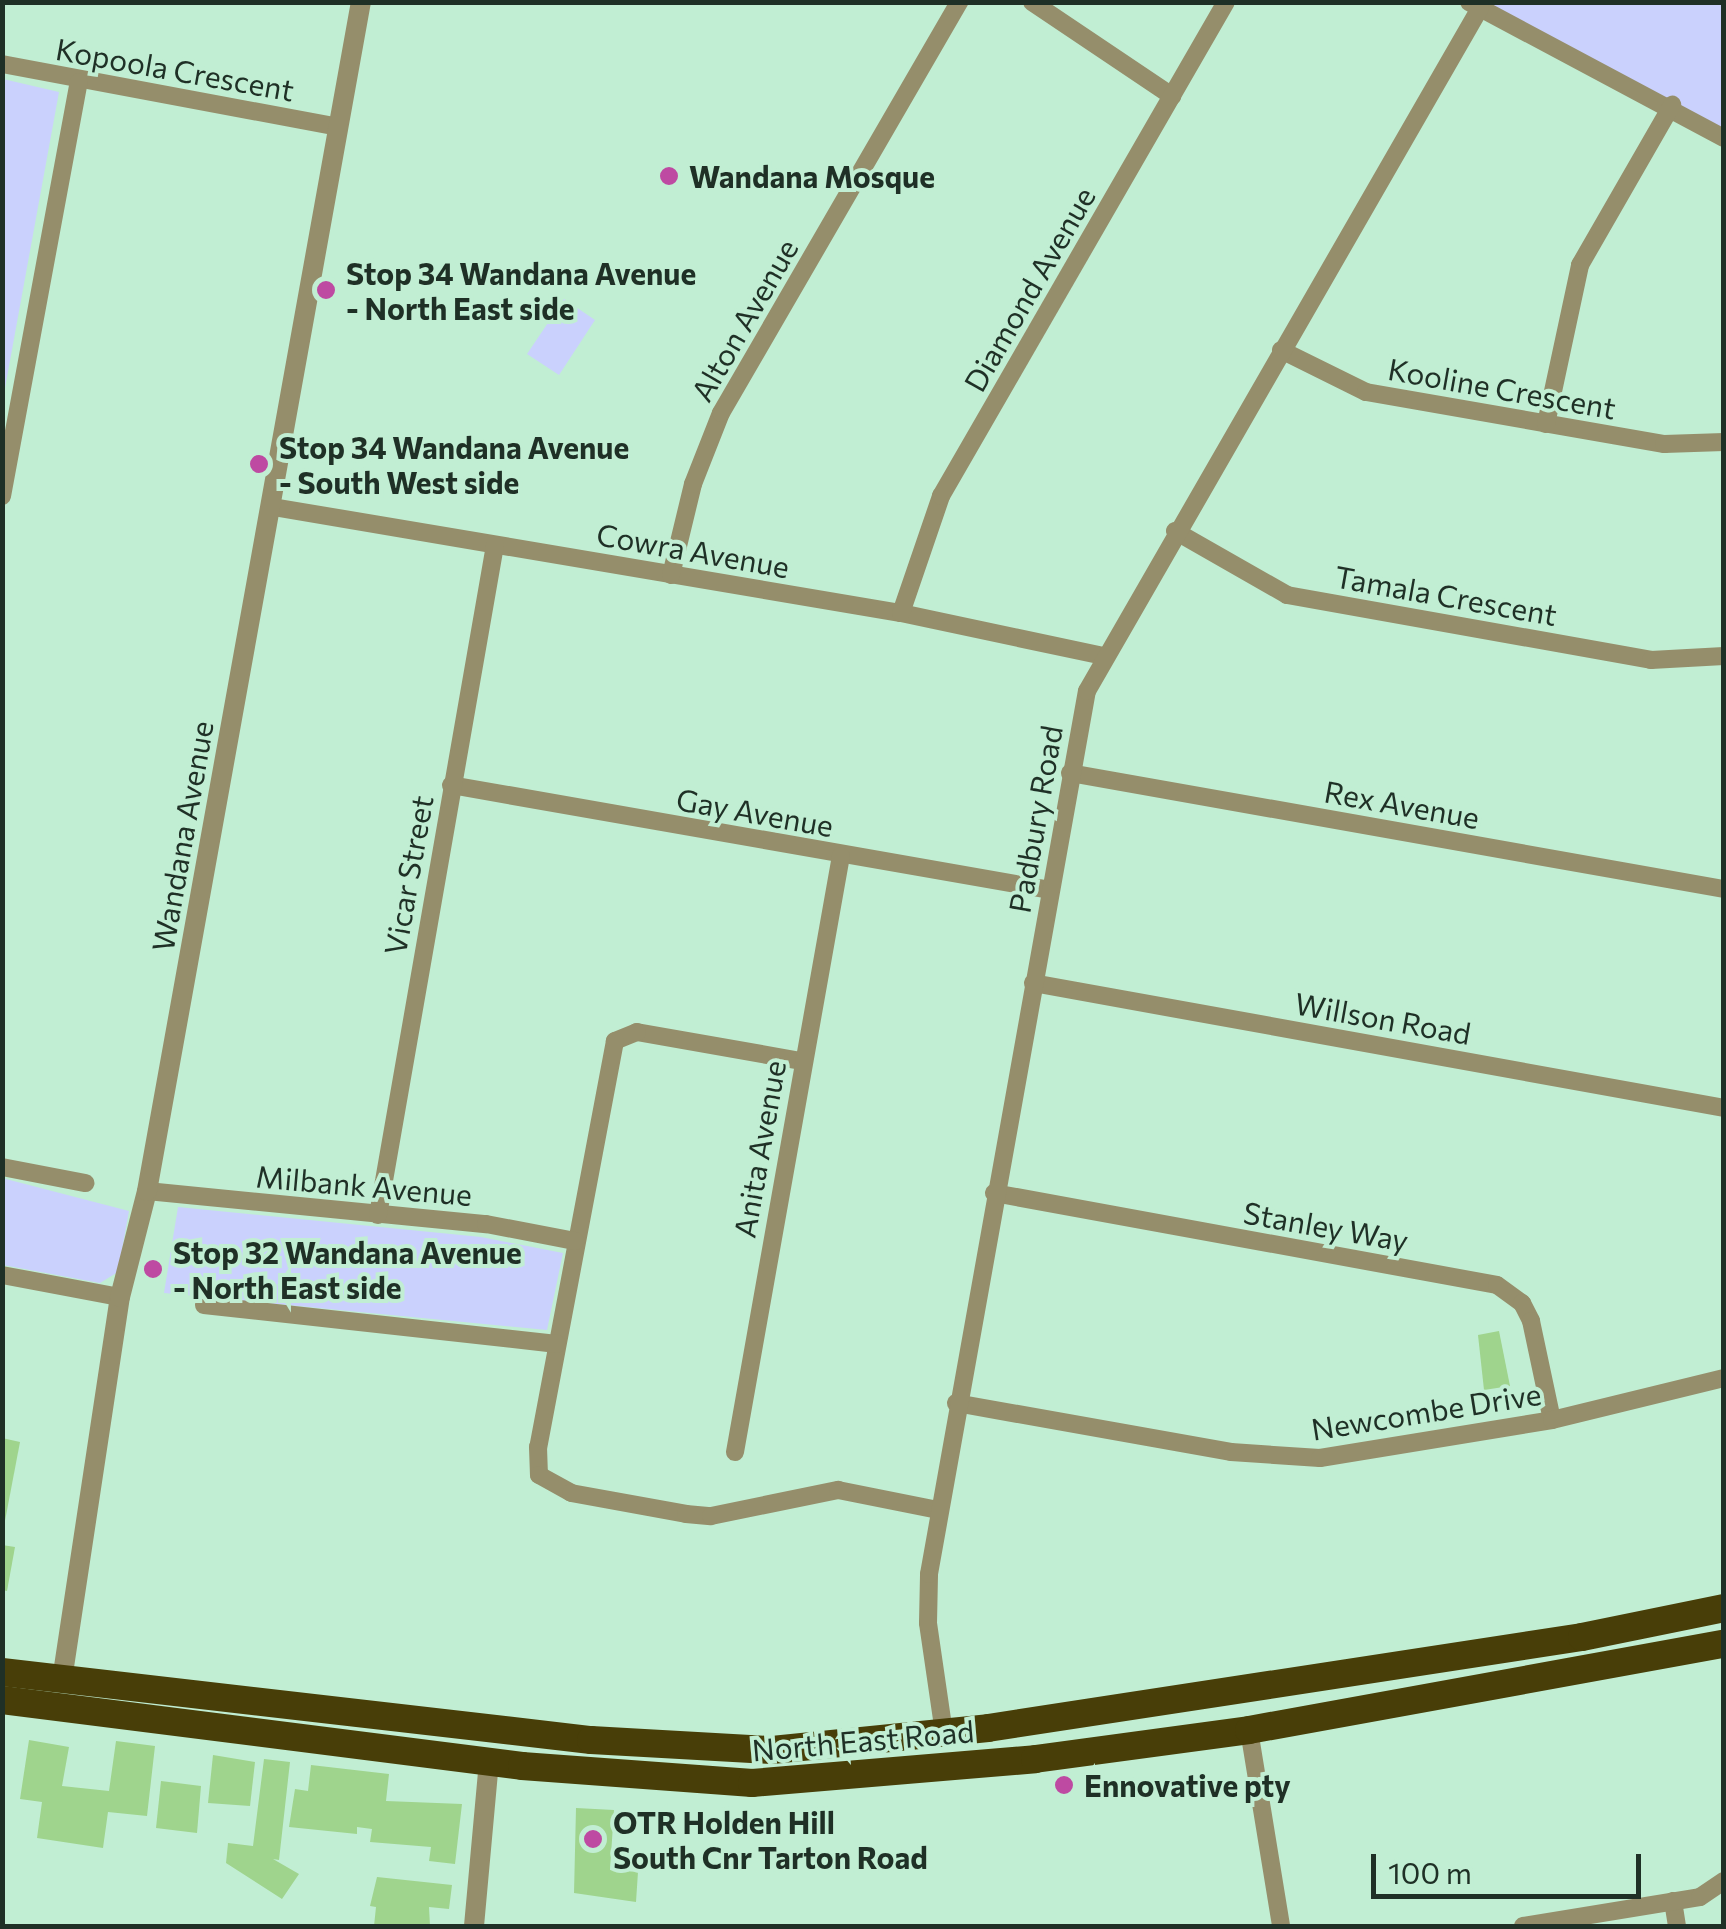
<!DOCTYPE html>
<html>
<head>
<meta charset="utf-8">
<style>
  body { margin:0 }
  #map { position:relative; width:1726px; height:1929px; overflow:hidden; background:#c1eed3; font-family:Commissioner,sans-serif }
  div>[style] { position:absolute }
  .green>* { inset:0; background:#cad1fd }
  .building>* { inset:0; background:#9fd48d }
  .minor>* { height:18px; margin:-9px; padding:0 9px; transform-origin:9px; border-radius:9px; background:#958e6b }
  .tertiary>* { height:20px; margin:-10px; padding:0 10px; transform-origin:10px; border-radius:10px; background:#958e6b }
  .trunk>* { height:28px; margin:-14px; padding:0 14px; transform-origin:14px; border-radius:14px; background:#483e08 }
  .dots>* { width:28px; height:28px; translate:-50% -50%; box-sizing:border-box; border:5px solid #c1eed3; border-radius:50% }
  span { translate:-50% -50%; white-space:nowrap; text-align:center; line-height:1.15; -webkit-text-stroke:8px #c1eed3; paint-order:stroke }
  .street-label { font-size:30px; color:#1f3026 }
  .poi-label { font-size:30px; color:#1f3026; font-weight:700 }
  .left { translate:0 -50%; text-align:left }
  .frame { position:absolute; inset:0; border:5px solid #1f3026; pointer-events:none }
  .scale { position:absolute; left:1371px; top:1854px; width:270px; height:45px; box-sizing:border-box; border:5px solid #1f3026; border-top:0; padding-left:12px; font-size:30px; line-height:35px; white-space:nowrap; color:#1f3026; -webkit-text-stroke:8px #c1eed3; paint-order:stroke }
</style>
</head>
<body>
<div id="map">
  <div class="green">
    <div style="clip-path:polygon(1481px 3px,1723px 3px,1723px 140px)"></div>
    <div style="clip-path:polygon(3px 79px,59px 92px,5px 388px,2px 387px)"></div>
    <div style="clip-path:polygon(564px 299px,595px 320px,559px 375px,527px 354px)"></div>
    <div style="clip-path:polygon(2px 1178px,129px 1211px,118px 1272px,100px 1283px,3px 1265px)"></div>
    <div style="clip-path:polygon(178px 1207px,481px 1237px,563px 1253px,547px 1330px,164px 1293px)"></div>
  </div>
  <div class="building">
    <div style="clip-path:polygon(1499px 1331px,1510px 1386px,1484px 1390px,1478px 1335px)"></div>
    <div style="clip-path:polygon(2px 1438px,20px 1442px,4px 1526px,2px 1526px)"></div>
    <div style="clip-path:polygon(2px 1545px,15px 1547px,7px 1591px,2px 1590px)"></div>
    <div style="clip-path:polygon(29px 1740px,69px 1747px,62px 1786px,109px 1791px,116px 1741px,155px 1746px,147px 1816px,108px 1812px,103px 1848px,37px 1838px,42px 1802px,20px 1799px)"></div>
    <div style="clip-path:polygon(213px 1755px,255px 1762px,250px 1806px,208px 1803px)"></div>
    <div style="clip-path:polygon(264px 1759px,290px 1762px,279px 1860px,273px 1859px,299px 1874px,282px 1899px,226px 1863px,228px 1843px,253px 1846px)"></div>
    <div style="clip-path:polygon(311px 1765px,389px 1774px,386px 1801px,462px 1804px,455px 1864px,429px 1861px,431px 1847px,370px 1842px,372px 1829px,357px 1827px,357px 1834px,289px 1827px,295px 1789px,308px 1791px)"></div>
    <div style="clip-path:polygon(161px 1781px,201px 1786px,197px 1833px,156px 1828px)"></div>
    <div style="clip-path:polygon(576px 1808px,614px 1810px,610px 1870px,638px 1872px,636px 1902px,574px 1893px)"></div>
    <div style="clip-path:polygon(377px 1877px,452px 1885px,449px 1909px,429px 1907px,430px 1926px,374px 1926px,376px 1907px,370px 1906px)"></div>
  </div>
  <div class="minor">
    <div style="left:1032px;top:2px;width:169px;rotate:33.9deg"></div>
    <div style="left:1469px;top:2px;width:289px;rotate:28.1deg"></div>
    <div style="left:2px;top:64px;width:342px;rotate:10.6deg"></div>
    <div style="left:1281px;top:350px;width:95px;rotate:26.3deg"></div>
    <div style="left:1366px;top:392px;width:303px;rotate:9.9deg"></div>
    <div style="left:1664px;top:444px;width:60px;rotate:-1.9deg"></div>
    <div style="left:1546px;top:424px;width:163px;rotate:-77.9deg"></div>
    <div style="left:1580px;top:265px;width:185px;rotate:-60.1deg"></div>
    <div style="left:2px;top:496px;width:421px;rotate:-79.5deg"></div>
    <div style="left:273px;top:507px;width:637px;rotate:9.58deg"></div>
    <div style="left:901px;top:613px;width:207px;rotate:12deg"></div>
    <div style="left:1175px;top:531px;width:129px;rotate:29.7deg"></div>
    <div style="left:1287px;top:595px;width:370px;rotate:10.1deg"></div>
    <div style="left:1651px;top:660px;width:73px;rotate:-3.1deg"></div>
    <div style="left:671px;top:575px;width:94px;rotate:-76.4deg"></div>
    <div style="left:693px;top:484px;width:76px;rotate:-68.5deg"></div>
    <div style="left:721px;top:413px;width:475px;rotate:-59.9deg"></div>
    <div style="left:901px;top:613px;width:124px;rotate:-71.1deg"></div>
    <div style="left:941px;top:496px;width:570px;rotate:-60.02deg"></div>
    <div style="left:1070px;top:773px;width:664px;rotate:10.06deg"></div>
    <div style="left:451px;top:785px;width:608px;rotate:9.94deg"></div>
    <div style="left:1033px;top:983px;width:702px;rotate:10.25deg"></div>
    <div style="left:801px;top:1061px;width:167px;rotate:-170deg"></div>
    <div style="left:637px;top:1032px;width:24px;rotate:158deg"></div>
    <div style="left:615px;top:1041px;width:413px;rotate:100.7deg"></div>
    <div style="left:538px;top:1447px;width:28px;rotate:88deg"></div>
    <div style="left:539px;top:1475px;width:37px;rotate:29deg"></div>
    <div style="left:571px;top:1493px;width:117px;rotate:10.3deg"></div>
    <div style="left:686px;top:1514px;width:25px;rotate:5deg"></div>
    <div style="left:711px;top:1516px;width:130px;rotate:-11.6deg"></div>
    <div style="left:838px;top:1490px;width:102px;rotate:11.3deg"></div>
    <div style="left:2px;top:1167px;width:85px;rotate:10.9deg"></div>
    <div style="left:147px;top:1191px;width:341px;rotate:5.6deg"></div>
    <div style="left:486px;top:1224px;width:91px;rotate:10.8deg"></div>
    <div style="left:994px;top:1193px;width:511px;rotate:10.36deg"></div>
    <div style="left:1497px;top:1285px;width:31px;rotate:36deg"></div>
    <div style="left:1522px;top:1303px;width:20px;rotate:63deg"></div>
    <div style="left:1531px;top:1321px;width:101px;rotate:78deg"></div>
    <div style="left:378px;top:1215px;width:680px;rotate:-80.09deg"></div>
    <div style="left:2px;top:1275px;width:120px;rotate:10.6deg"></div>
    <div style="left:204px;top:1305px;width:355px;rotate:6.3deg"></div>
    <div style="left:956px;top:1403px;width:279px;rotate:10.1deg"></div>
    <div style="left:1231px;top:1452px;width:89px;rotate:3.9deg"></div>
    <div style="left:1320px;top:1458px;width:235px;rotate:-9.3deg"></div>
    <div style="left:1552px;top:1420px;width:177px;rotate:-13.7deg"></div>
    <div style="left:735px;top:1452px;width:605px;rotate:-79.92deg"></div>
    <div style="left:1249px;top:1730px;width:199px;rotate:80.7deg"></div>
    <div style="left:944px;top:1733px;width:111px;rotate:-98.3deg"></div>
    <div style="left:928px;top:1623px;width:49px;rotate:-88.8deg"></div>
    <div style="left:929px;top:1574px;width:897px;rotate:-79.86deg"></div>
    <div style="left:1087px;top:691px;width:788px;rotate:-60.08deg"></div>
    <div style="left:1673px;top:1901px;width:25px;rotate:81deg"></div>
    <div style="left:1523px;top:1926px;width:179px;rotate:-9.3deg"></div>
    <div style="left:1700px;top:1897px;width:29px;rotate:-34deg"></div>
  </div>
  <div class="tertiary">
    <div style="left:62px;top:1680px;width:387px;rotate:-81.4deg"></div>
    <div style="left:120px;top:1297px;width:109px;rotate:-75.7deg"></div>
    <div style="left:147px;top:1191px;width:1208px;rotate:-79.8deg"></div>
    <div style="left:474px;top:1926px;width:165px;rotate:-84.8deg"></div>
  </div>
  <div class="trunk">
    <div style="left:2px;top:1672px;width:593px;rotate:6.59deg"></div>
    <div style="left:591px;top:1740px;width:181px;rotate:3.2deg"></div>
    <div style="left:772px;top:1750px;width:217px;rotate:-5.8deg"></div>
    <div style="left:988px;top:1728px;width:601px;rotate:-8.71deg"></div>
    <div style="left:1582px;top:1637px;width:145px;rotate:-11.5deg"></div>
    <div style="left:2px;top:1700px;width:524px;rotate:7.23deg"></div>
    <div style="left:522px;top:1766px;width:231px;rotate:4.2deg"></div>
    <div style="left:752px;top:1783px;width:284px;rotate:-4.8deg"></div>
    <div style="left:1035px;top:1759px;width:216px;rotate:-7.7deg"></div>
    <div style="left:1249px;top:1730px;width:483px;rotate:-10.3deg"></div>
  </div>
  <div class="dots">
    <div style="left:669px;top:176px;background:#be4aa2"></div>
    <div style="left:326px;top:290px;background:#be4aa2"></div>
    <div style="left:259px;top:464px;background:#be4aa2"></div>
    <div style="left:153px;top:1269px;background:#be4aa2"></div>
    <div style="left:1064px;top:1785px;background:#be4aa2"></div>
    <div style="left:593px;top:1839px;background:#be4aa2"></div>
  </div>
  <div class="street-label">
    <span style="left:175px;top:69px;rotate:10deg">Kopoola Crescent</span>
    <span style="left:1029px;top:289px;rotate:-60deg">Diamond Avenue</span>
    <span style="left:744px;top:320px;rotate:-60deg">Alton Avenue</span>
    <span style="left:1502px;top:388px;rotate:10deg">Kooline Crescent</span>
    <span style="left:693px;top:550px;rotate:10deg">Cowra Avenue</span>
    <span style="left:1446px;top:595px;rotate:10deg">Tamala Crescent</span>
    <span style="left:1402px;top:804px;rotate:10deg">Rex Avenue</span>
    <span style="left:755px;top:812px;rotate:10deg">Gay Avenue</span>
    <span style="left:1035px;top:819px;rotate:-80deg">Padbury Road</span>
    <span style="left:182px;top:836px;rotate:-80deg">Wandana Avenue</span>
    <span style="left:408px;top:875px;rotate:-80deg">Vicar Street</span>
    <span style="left:1383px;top:1018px;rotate:10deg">Willson Road</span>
    <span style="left:759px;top:1149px;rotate:-80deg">Anita Avenue</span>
    <span style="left:364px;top:1185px;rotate:5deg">Milbank Avenue</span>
    <span style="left:1326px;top:1226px;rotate:10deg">Stanley Way</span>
    <span style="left:1426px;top:1411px;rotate:-9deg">Newcombe Drive</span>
    <span style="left:863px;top:1740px;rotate:-5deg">North East Road</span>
  </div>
  <div class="poi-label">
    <span class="left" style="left:689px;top:176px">Wandana Mosque</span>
    <span class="left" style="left:346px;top:290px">Stop 34 Wandana Avenue<br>- North East side</span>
    <span class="left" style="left:279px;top:464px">Stop 34 Wandana Avenue<br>- South West side</span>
    <span class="left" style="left:173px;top:1269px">Stop 32 Wandana Avenue<br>- North East side</span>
    <span class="left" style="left:1084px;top:1785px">Ennovative pty</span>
    <span class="left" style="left:613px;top:1839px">OTR Holden Hill<br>South Cnr Tarton Road</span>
  </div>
  <div class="frame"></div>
  <div class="scale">100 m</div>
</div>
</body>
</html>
